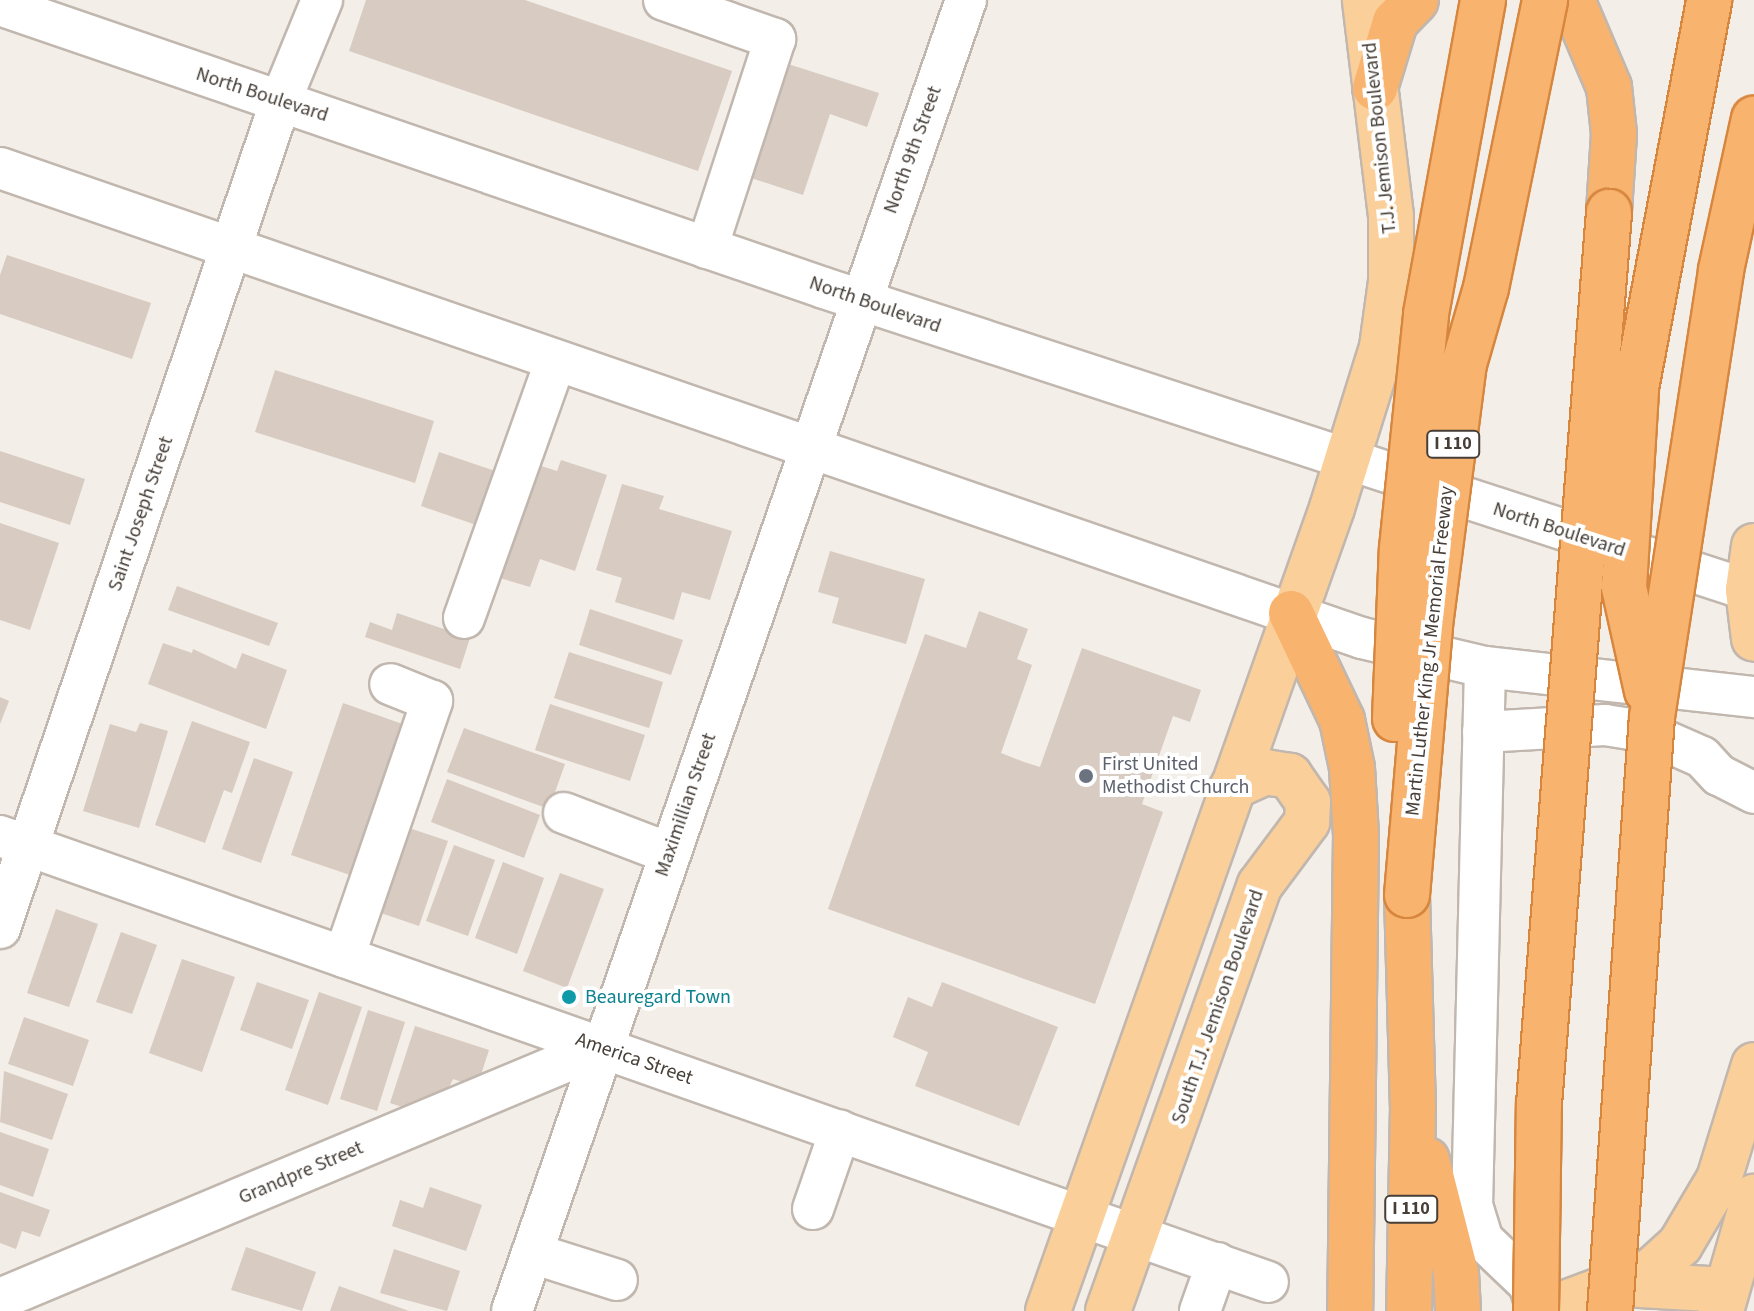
<!DOCTYPE html>
<html>
<head>
<meta charset="utf-8">
<style>
  body { margin:0 }
  #map { position:relative; width:1754px; height:1311px; overflow:hidden; background:#f3eee8; font-family:"Source Sans 3",sans-serif }
  div>[style] { position:absolute }
  .building>* { inset:0; background:#d8cbc1 }
  .roads { filter:drop-shadow(2px 0 #c1b7ae) drop-shadow(-2px 0 #c1b7ae) drop-shadow(0 2px #c1b7ae) drop-shadow(0 -2px #c1b7ae) }
  .minor>* { height:40px; margin:-20px; padding:0 20px; transform-origin:20px; border-radius:20px; background:#fff }
  .major>* { height:44px; margin:-22px; padding:0 22px; transform-origin:22px; border-radius:22px; background:#facf9a }
  .highway>* { height:44px; margin:-22px; padding:0 22px; transform-origin:22px; border-radius:22px; background:#f8b36f }
  .bridges { filter:drop-shadow(2px 0 #d7863e) drop-shadow(-2px 0 #d7863e) drop-shadow(0 2px #d7863e) drop-shadow(0 -2px #d7863e) }
  .highway-bridge>* { height:44px; margin:-22px; padding:0 22px; transform-origin:22px; border-radius:22px; background:#f8b36f }
  .dots>* { width:22px; height:22px; translate:-50% -50%; box-sizing:border-box; border:4px solid #fff; border-radius:50% }
  span { translate:-50% -50%; white-space:nowrap; text-align:center; line-height:1.15; -webkit-text-stroke:8px #fff; paint-order:stroke }
  .shield-label span { padding:2px 6px; background:#fff; border:2px solid; border-radius:6px; -webkit-text-stroke-width:0 }
  .shield-label { font-size:18px; color:#463e37; font-weight:700 }
  .street-label { font-size:20px; color:#463e37 }
  .worship-label { font-size:20px; color:#5b616d }
  .left { translate:0 -50%; text-align:left }
  .culture-label { font-size:20px; color:#0d838f }
</style>
</head>
<body>
<div id="map">
  <div class="building">
    <div style="clip-path:polygon(366px 0,525px 0,732px 71px,698px 171px,349px 51px)"></div>
    <div style="clip-path:polygon(788px 64px,879px 93px,867px 127px,830px 114px,803px 195px,751px 178px)"></div>
    <div style="clip-path:polygon(7px 255px,151px 303px,132px 359px,0 314px,0 275px)"></div>
    <div style="clip-path:polygon(275px 370px,434px 421px,415px 483px,255px 432px)"></div>
    <div style="clip-path:polygon(0 451px,85px 479px,70px 525px,0 502px)"></div>
    <div style="clip-path:polygon(439px 452px,507px 475px,488px 529px,421px 506px)"></div>
    <div style="clip-path:polygon(561px 460px,607px 475px,575px 571px,540px 559px,530px 587px,500px 578px,538px 465px,557px 471px)"></div>
    <div style="clip-path:polygon(622px 484px,664px 496px,659px 509px,732px 531px,710px 600px,682px 592px,674px 620px,615px 602px,622px 578px,596px 570px)"></div>
    <div style="clip-path:polygon(0 523px,59px 543px,30px 630px,0 620px)"></div>
    <div style="clip-path:polygon(830px 551px,925px 579px,906px 644px,832px 623px,839px 598px,818px 592px)"></div>
    <div style="clip-path:polygon(177px 586px,278px 623px,269px 646px,168px 610px)"></div>
    <div style="clip-path:polygon(590px 609px,683px 640px,671px 675px,579px 645px)"></div>
    <div style="clip-path:polygon(979px 611px,1028px 629px,1017px 659px,1032px 665px,1001px 753px,1024px 762px,1040px 767px,1082px 648px,1201px 690px,1190px 722px,1173px 716px,1142px 804px,1163px 812px,1095px 1004px,828px 909px,925px 634px,966px 648px)"></div>
    <div style="clip-path:polygon(397px 613px,470px 638px,460px 669px,365px 637px,370px 622px,392px 630px)"></div>
    <div style="clip-path:polygon(163px 643px,192px 653px,193px 649px,236px 669px,242px 653px,287px 670px,266px 729px,148px 684px)"></div>
    <div style="clip-path:polygon(569px 652px,663px 682px,649px 728px,554px 698px)"></div>
    <div style="clip-path:polygon(0 697px,9px 701px,0 724px)"></div>
    <div style="clip-path:polygon(343px 703px,411px 727px,359px 878px,291px 855px)"></div>
    <div style="clip-path:polygon(550px 704px,645px 735px,630px 781px,535px 750px)"></div>
    <div style="clip-path:polygon(192px 721px,250px 742px,232px 793px,224px 790px,205px 843px,155px 825px)"></div>
    <div style="clip-path:polygon(140px 723px,168px 731px,139px 828px,83px 811px,110px 724px,136px 732px)"></div>
    <div style="clip-path:polygon(464px 728px,565px 764px,549px 809px,447px 772px)"></div>
    <div style="clip-path:polygon(254px 758px,293px 772px,261px 863px,222px 849px)"></div>
    <div style="clip-path:polygon(447px 779px,540px 815px,524px 858px,431px 822px)"></div>
    <div style="clip-path:polygon(406px 827px,448px 841px,419px 926px,378px 912px)"></div>
    <div style="clip-path:polygon(454px 845px,495px 860px,468px 936px,426px 921px)"></div>
    <div style="clip-path:polygon(503px 862px,544px 878px,517px 954px,475px 938px)"></div>
    <div style="clip-path:polygon(560px 873px,604px 889px,567px 988px,523px 971px)"></div>
    <div style="clip-path:polygon(56px 909px,98px 924px,69px 1007px,27px 993px)"></div>
    <div style="clip-path:polygon(121px 932px,157px 945px,132px 1014px,96px 1002px)"></div>
    <div style="clip-path:polygon(182px 959px,235px 977px,202px 1072px,149px 1053px)"></div>
    <div style="clip-path:polygon(257px 982px,309px 1000px,292px 1049px,240px 1030px)"></div>
    <div style="clip-path:polygon(942px 982px,1058px 1027px,1019px 1126px,915px 1086px,928px 1052px,893px 1037px,908px 997px,932px 1007px)"></div>
    <div style="clip-path:polygon(319px 992px,362px 1007px,328px 1105px,285px 1090px)"></div>
    <div style="clip-path:polygon(368px 1010px,405px 1022px,377px 1111px,340px 1099px)"></div>
    <div style="clip-path:polygon(24px 1017px,89px 1040px,73px 1086px,8px 1064px)"></div>
    <div style="clip-path:polygon(415px 1026px,489px 1050px,477px 1087px,453px 1079px,443px 1101px,411px 1110px,390px 1103px)"></div>
    <div style="clip-path:polygon(4px 1071px,68px 1094px,52px 1140px,0 1122px)"></div>
    <div style="clip-path:polygon(0 1132px,49px 1149px,33px 1197px,0 1185px)"></div>
    <div style="clip-path:polygon(430px 1187px,482px 1205px,466px 1251px,392px 1226px,400px 1200px,423px 1208px)"></div>
    <div style="clip-path:polygon(0 1192px,50px 1210px,40px 1237px,22px 1231px,16px 1249px,0 1243px)"></div>
    <div style="clip-path:polygon(246px 1247px,316px 1272px,302px 1311px,231px 1290px)"></div>
    <div style="clip-path:polygon(394px 1249px,460px 1271px,447px 1311px,380px 1293px)"></div>
    <div style="clip-path:polygon(339px 1286px,409px 1311px,330px 1311px)"></div>
  </div>
  <div class="roads">
    <div class="minor">
      <div style="left:664px;top:0;width:118px;rotate:19.4deg"></div>
      <div style="left:775px;top:39px;width:220px;rotate:108deg"></div>
      <div style="left:0;top:5px;width:871px;rotate:18.95deg"></div>
      <div style="left:824px;top:288px;width:978px;rotate:18.1deg"></div>
      <div style="left:0;top:168px;width:1441px;rotate:19.04deg"></div>
      <div style="left:1362px;top:638px;width:126px;rotate:13.3deg"></div>
      <div style="left:1485px;top:667px;width:271px;rotate:6.4deg"></div>
      <div style="left:464px;top:618px;width:272px;rotate:-70.4deg"></div>
      <div style="left:1485px;top:667px;width:538px;rotate:91.38deg"></div>
      <div style="left:1472px;top:1205px;width:37px;rotate:73deg"></div>
      <div style="left:1483px;top:1240px;width:64px;rotate:43.7deg"></div>
      <div style="left:1529px;top:1284px;width:28px;rotate:72deg"></div>
      <div style="left:1483px;top:732px;width:122px;rotate:-3.3deg"></div>
      <div style="left:1605px;top:725px;width:38px;rotate:9deg"></div>
      <div style="left:1643px;top:731px;width:64px;rotate:23.8deg"></div>
      <div style="left:1702px;top:757px;width:25px;rotate:47deg"></div>
      <div style="left:1719px;top:775px;width:39px;rotate:27deg"></div>
      <div style="left:564px;top:813px;width:112px;rotate:20.9deg"></div>
      <div style="left:0;top:836px;width:1344px;rotate:19.38deg"></div>
      <div style="left:0;top:928px;width:874px;rotate:-71.25deg"></div>
      <div style="left:281px;top:100px;width:108px;rotate:-67.7deg"></div>
      <div style="left:344px;top:957px;width:271px;rotate:-71deg"></div>
      <div style="left:432px;top:701px;width:45px;rotate:-158deg"></div>
      <div style="left:813px;top:1209px;width:83px;rotate:-70.9deg"></div>
      <div style="left:532px;top:1253px;width:89px;rotate:17.6deg"></div>
      <div style="left:0;top:1299px;width:652px;rotate:-22.75deg"></div>
      <div style="left:512px;top:1311px;width:1387px;rotate:-70.9deg"></div>
      <div style="left:1200px;top:1311px;width:51px;rotate:-70.5deg"></div>
    </div>
    <div class="major">
      <div style="left:1754px;top:546px;width:44px;rotate:97.8deg"></div>
      <div style="left:1748px;top:590px;width:49px;rotate:83deg"></div>
      <div style="left:1623px;top:1284px;width:103px;rotate:3.3deg"></div>
      <div style="left:1048px;top:1311px;width:852px;rotate:-70.52deg"></div>
      <div style="left:1332px;top:508px;width:169px;rotate:-72.7deg"></div>
      <div style="left:1382px;top:347px;width:67px;rotate:-82.2deg"></div>
      <div style="left:1391px;top:281px;width:65px;rotate:-90deg"></div>
      <div style="left:1391px;top:216px;width:218px;rotate:-96.9deg"></div>
      <div style="left:1108px;top:1311px;width:452px;rotate:-70.4deg"></div>
      <div style="left:1260px;top:885px;width:79px;rotate:-53.3deg"></div>
      <div style="left:1307px;top:822px;width:20px;rotate:-87deg"></div>
      <div style="left:1308px;top:802px;width:32px;rotate:-125deg"></div>
      <div style="left:1290px;top:776px;width:24px;rotate:-171deg"></div>
      <div style="left:1266px;top:772px;width:37px;rotate:156deg"></div>
      <div style="left:1544px;top:1311px;width:114px;rotate:-20.5deg"></div>
      <div style="left:1651px;top:1271px;width:39px;rotate:-42deg"></div>
      <div style="left:1680px;top:1245px;width:77px;rotate:-59.4deg"></div>
      <div style="left:1719px;top:1179px;width:119px;rotate:-72.9deg"></div>
      <div style="left:1721px;top:1311px;width:119px;rotate:-73.9deg"></div>
    </div>
    <div class="highway">
      <div style="left:1572px;top:0;width:95px;rotate:67deg"></div>
      <div style="left:1609px;top:87px;width:47px;rotate:83.9deg"></div>
      <div style="left:1614px;top:134px;width:78px;rotate:93.7deg"></div>
      <div style="left:1375px;top:88px;width:69px;rotate:-73.1deg"></div>
      <div style="left:1395px;top:22px;width:30px;rotate:-46deg"></div>
      <div style="left:1291px;top:613px;width:119px;rotate:64.5deg"></div>
      <div style="left:1342px;top:720px;width:49px;rotate:78.2deg"></div>
      <div style="left:1352px;top:768px;width:67px;rotate:86.6deg"></div>
      <div style="left:1356px;top:835px;width:476px;rotate:90.7deg"></div>
      <div style="left:1407px;top:895px;width:212px;rotate:88.4deg"></div>
      <div style="left:1413px;top:1107px;width:204px;rotate:91.1deg"></div>
      <div style="left:1427px;top:1160px;width:117px;rotate:75.6deg"></div>
      <div style="left:1456px;top:1273px;width:38px;rotate:87deg"></div>
    </div>
  </div>
  <div class="bridges">
    <div class="highway-bridge">
      <div style="left:1647px;top:691px;width:107px;rotate:-102.5deg"></div>
      <div style="left:1624px;top:587px;width:199px;rotate:-86.5deg"></div>
      <div style="left:1636px;top:388px;width:395px;rotate:-79.3deg"></div>
      <div style="left:1395px;top:719px;width:171px;rotate:-87.7deg"></div>
      <div style="left:1402px;top:548px;width:235px;rotate:-84.1deg"></div>
      <div style="left:1426px;top:314px;width:319px;rotate:-79.7deg"></div>
      <div style="left:1407px;top:895px;width:271px;rotate:-85.1deg"></div>
      <div style="left:1430px;top:625px;width:263px;rotate:-82.6deg"></div>
      <div style="left:1464px;top:364px;width:79px;rotate:-73.9deg"></div>
      <div style="left:1486px;top:288px;width:294px;rotate:-78.4deg"></div>
      <div style="left:1536px;top:1311px;width:207px;rotate:-89.2deg"></div>
      <div style="left:1539px;top:1104px;width:895px;rotate:-85.51deg"></div>
      <div style="left:1610px;top:1311px;width:595px;rotate:-85.96deg"></div>
      <div style="left:1652px;top:717px;width:452px;rotate:-81.2deg"></div>
      <div style="left:1721px;top:270px;width:155px;rotate:-77.7deg"></div>
    </div>
  </div>
  <div class="dots">
    <div style="left:1086px;top:776px;background:#6b7280"></div>
    <div style="left:569px;top:997px;background:#0f9aa8"></div>
  </div>
  <div class="shield-label">
    <span style="left:1453px;top:444px">I 110</span>
    <span style="left:1411px;top:1209px">I 110</span>
  </div>
  <div class="street-label">
    <span style="left:262px;top:95px;rotate:18deg">North Boulevard</span>
    <span style="left:1380px;top:138px;rotate:-96deg">T.J. Jemison Boulevard</span>
    <span style="left:913px;top:150px;rotate:-70deg">North 9th Street</span>
    <span style="left:875px;top:305px;rotate:19deg">North Boulevard</span>
    <span style="left:141px;top:514px;rotate:-71deg">Saint Joseph Street</span>
    <span style="left:1559px;top:530px;rotate:18deg">North Boulevard</span>
    <span style="left:1430px;top:651px;rotate:-84deg">Martin Luther King Jr Memorial Freeway</span>
    <span style="left:686px;top:805px;rotate:-71deg">Maximillian Street</span>
    <span style="left:1218px;top:1007px;rotate:-71deg">South T.J. Jemison Boulevard</span>
    <span style="left:634px;top:1059px;rotate:19deg">America Street</span>
    <span style="left:301px;top:1173px;rotate:-23deg">Grandpre Street</span>
  </div>
  <div class="worship-label">
    <span class="left" style="left:1102px;top:776px">First United<br>Methodist Church</span>
  </div>
  <div class="culture-label">
    <span class="left" style="left:585px;top:997px">Beauregard Town</span>
  </div>
</div>
</body>
</html>
